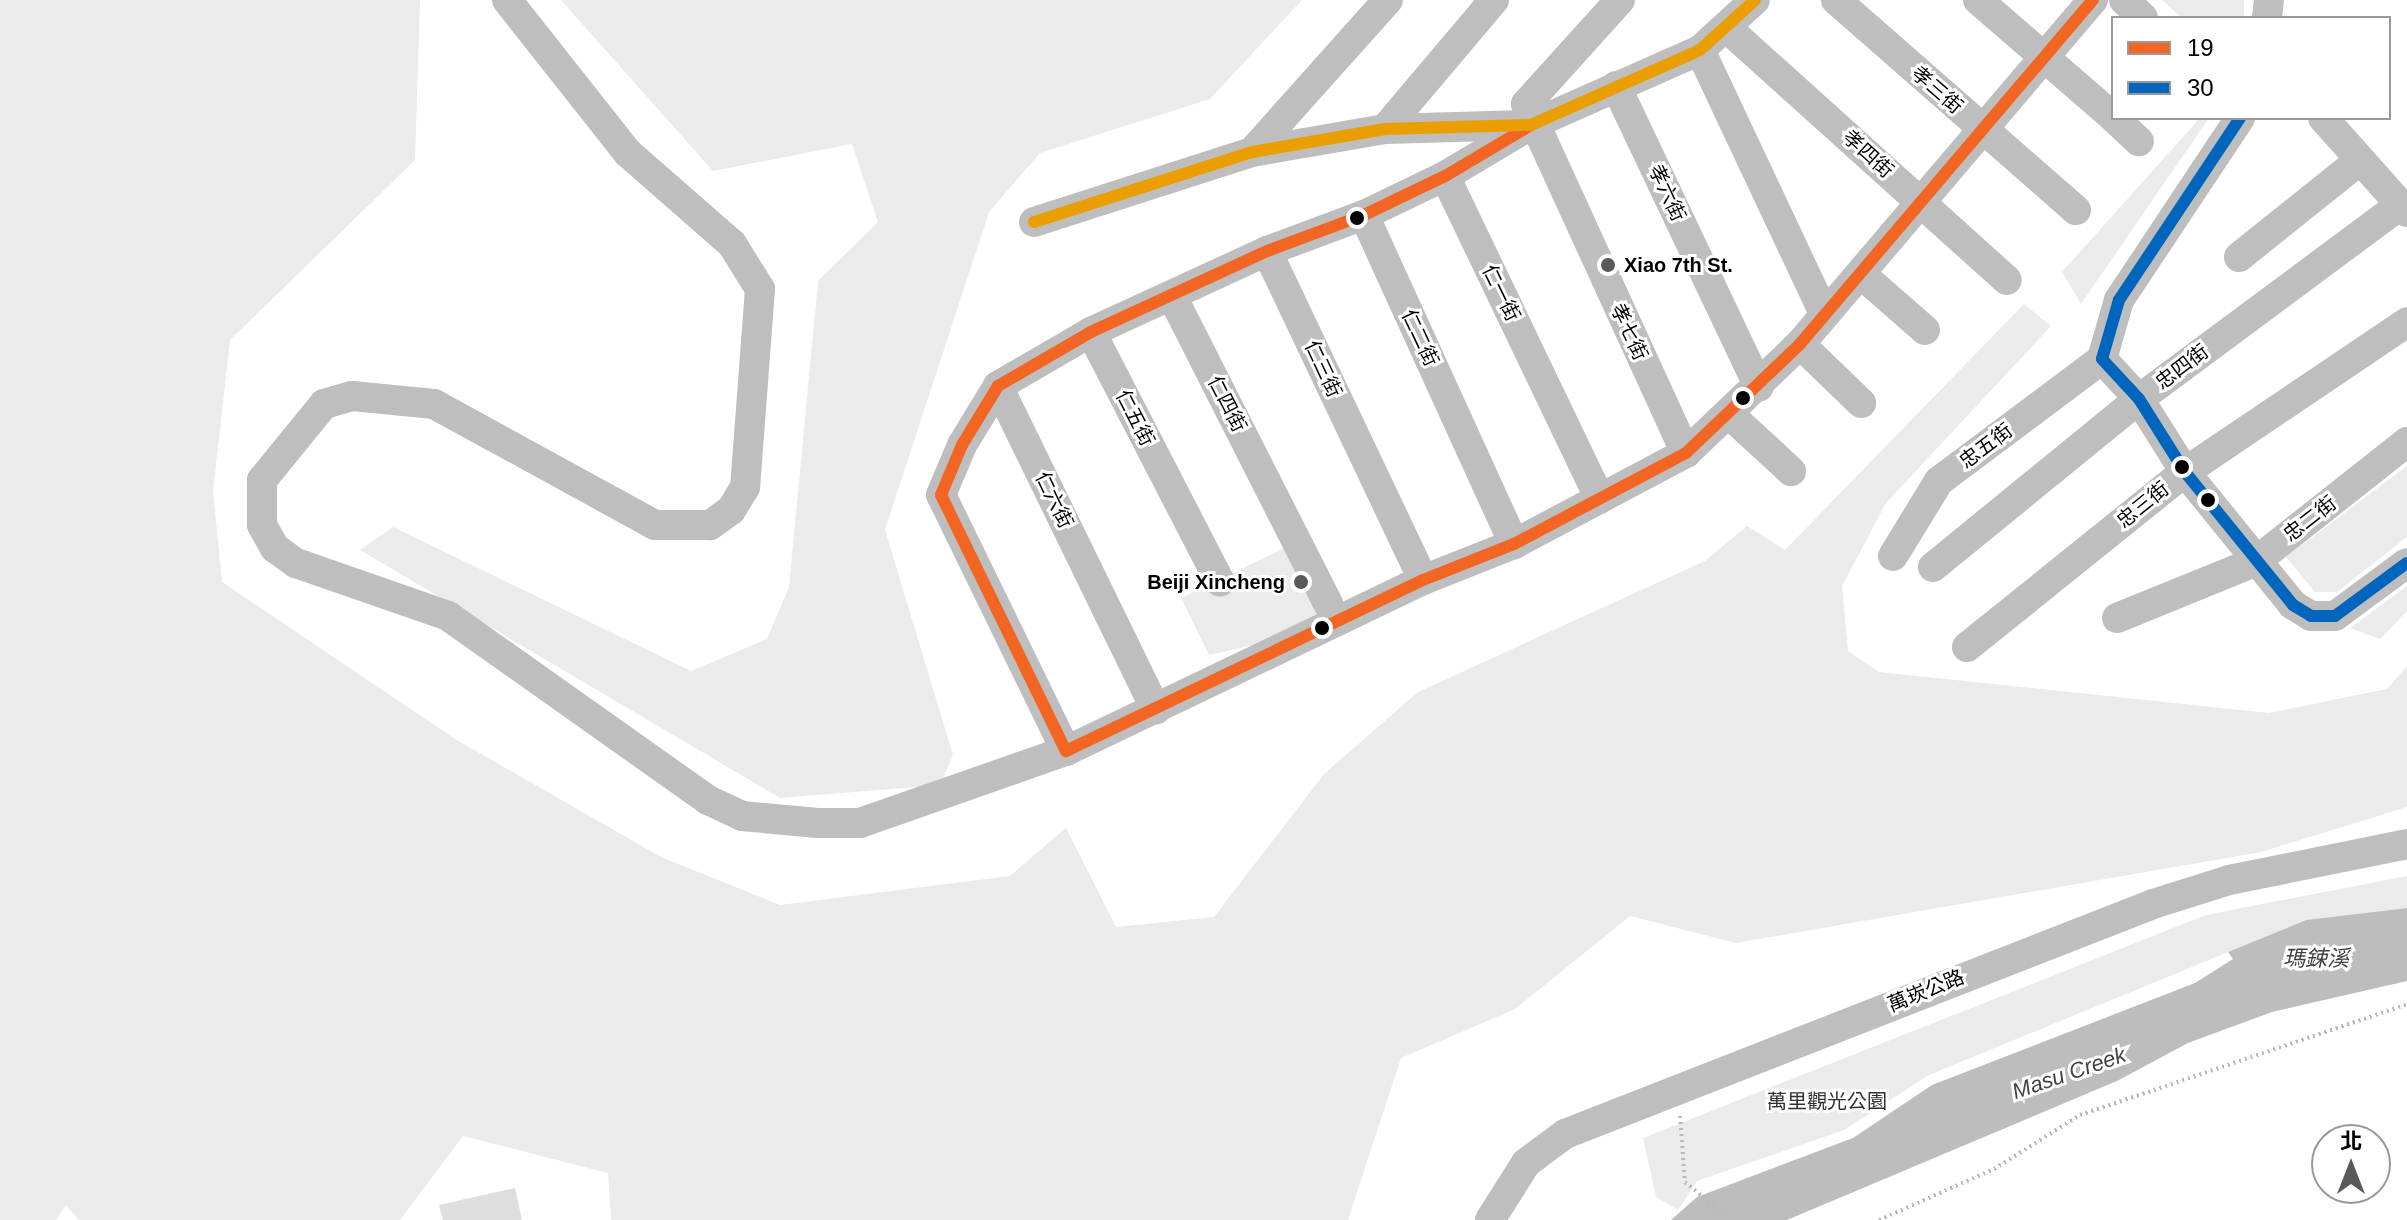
<!DOCTYPE html>
<html>
<head>
<meta charset="utf-8">
<style>
  body { margin:0 }
  #map { position:relative; width:2407px; height:1220px; overflow:hidden; background:#fff; font-family:Arial,"Noto Sans TC",sans-serif }
  div>[style] { position:absolute }
  .green>* { inset:0; background:#ebebeb }
  .water>* { inset:0; background:#bdbdbd }
  .building>* { inset:0; background:#dedede }
  .path>* { height:4px; margin-top:-2px; transform-origin:0; background:repeating-linear-gradient(90deg,#b9b9b9 0 2px,transparent 0 6px) }
  .minor>* { height:30px; margin:-15px; padding:0 15px; transform-origin:15px; border-radius:15px; background:#bebebe }
  .bus-1>* { height:12px; margin:-6px; padding:0 6px; transform-origin:6px; border-radius:6px; background:#f26522 }
  .bus-2>* { height:12px; margin:-6px; padding:0 6px; transform-origin:6px; border-radius:6px; background:#0065bd }
  .bus-3>* { height:12px; margin:-6px; padding:0 6px; transform-origin:6px; border-radius:6px; background:#eb9e00 }
  .dots>* { width:22px; height:22px; translate:-50% -50%; box-sizing:border-box; border:4px solid #fff; border-radius:50% }
  span { translate:-50% -50%; white-space:nowrap; text-align:center; line-height:1.15; -webkit-text-stroke:6px #fff; paint-order:stroke }
  .street-label { font-size:20px; color:#000 }
  .poi-label { font-size:20px; color:#000; font-weight:700 }
  .left { translate:0 -50%; text-align:left }
  .right { translate:-100% -50%; text-align:right }
  .park-label { font-size:20px; color:#313131 }
  .water-label { font-size:22px; color:#424242; font-style:italic }
  .legend { position:absolute; left:2111px; top:16px; width:280px; height:104px; box-sizing:border-box; background:#fff; border:2px solid #999; margin:0; padding:10px 14px; list-style:none; font-size:24px; color:#000 }
  .legend li { display:flex; align-items:center; gap:16px; height:40px }
  .legend b { width:40px; border:2px solid #999 }
  .north { position:absolute; left:2311px; top:1124px; width:80px; height:80px; box-sizing:border-box; background:#fff; border:2px solid #999; border-radius:50%; rotate:0deg; font-size:22px; font-weight:700; line-height:32px; text-align:center; color:#000 }
  .north::after { content:''; display:block; margin:auto; width:28px; height:36px; background:#595959; clip-path:polygon(50% 0,100% 100%,50% 72%,0 100%) }
</style>
</head>
<body>
<div id="map">
  <div class="green">
    <div style="clip-path:polygon(0 0,420px 0,415px 160px,230px 340px,213px 492px,222px 582px,455px 739px,661px 857px,780px 905px,1010px 876px,1066px 828px,1116px 927px,1214px 917px,1324px 774px,1418px 692px,1705px 561px,1747px 526px,1785px 550px,2024px 304px,2051px 326px,1886px 503px,1842px 586px,1848px 651px,1879px 672px,2269px 713px,2387px 689px,2407px 666px,2407px 807px,2261px 852px,1736px 943px,1630px 916px,1515px 1009px,1401px 1058px,1348px 1220px,611px 1220px,608px 1173px,463px 1136px,400px 1220px,79px 1220px,66px 1205px,56px 1220px,0 1220px)"></div>
    <div style="clip-path:polygon(561px 0,1302px 0,1210px 99px,1040px 153px,989px 212px,885px 530px,953px 755px,940px 785px,780px 798px,360px 550px,393px 527px,691px 671px,767px 639px,789px 587px,818px 281px,878px 222px,852px 144px,713px 171px)"></div>
    <div style="clip-path:polygon(2162px 0,2244px 0,2244px 18px,2182px 18px)"></div>
    <div style="clip-path:polygon(2200px 118px,2209px 118px,2081px 304px,2062px 272px)"></div>
    <div style="clip-path:polygon(2407px 466px,2407px 537px,2337px 592px,2315px 592px,2286px 557px)"></div>
    <div style="clip-path:polygon(1297px 542px,1356px 622px,1209px 655px,1181px 598px)"></div>
    <div style="clip-path:polygon(2407px 586px,2407px 611px,2380px 639px,2350px 628px)"></div>
    <div style="clip-path:polygon(2407px 876px,2407px 908px,2306px 920px,1929px 1075px,1844px 1130px,1697px 1181px,1678px 1210px,1656px 1197px,1643px 1138px,2206px 915px)"></div>
  </div>
  <div class="water">
    <div style="clip-path:polygon(2407px 908px,2407px 981px,2272px 1012px,2188px 1043px,2117px 1081px,1787px 1220px,1671px 1220px,1697px 1197px,1853px 1138px,1932px 1085px,2195px 983px,2233px 959px,2228px 952px,2306px 920px)"></div>
  </div>
  <div class="building">
    <div style="clip-path:polygon(515px 1188px,522px 1220px,443px 1220px,439px 1205px)"></div>
  </div>
  <div class="path">
    <div style="left:1680px;top:1116px;width:66px;rotate:85.7deg"></div>
    <div style="left:1685px;top:1182px;width:60px;rotate:39.6deg"></div>
    <div style="left:1879px;top:1220px;width:126px;rotate:-23.9deg"></div>
    <div style="left:1994px;top:1169px;width:102px;rotate:-32.1deg"></div>
    <div style="left:2080px;top:1115px;width:345px;rotate:-18.7deg"></div>
  </div>
  <div class="minor">
    <div style="left:507px;top:0;width:195px;rotate:51.7deg"></div>
    <div style="left:628px;top:153px;width:138px;rotate:41.2deg"></div>
    <div style="left:732px;top:244px;width:53px;rotate:58.1deg"></div>
    <div style="left:760px;top:289px;width:199px;rotate:94.3deg"></div>
    <div style="left:745px;top:487px;width:27px;rotate:121deg"></div>
    <div style="left:731px;top:510px;width:26px;rotate:144deg"></div>
    <div style="left:710px;top:525px;width:55px;rotate:180deg"></div>
    <div style="left:655px;top:525px;width:252px;rotate:-151.3deg"></div>
    <div style="left:434px;top:404px;width:82px;rotate:-174.4deg"></div>
    <div style="left:352px;top:396px;width:29px;rotate:164deg"></div>
    <div style="left:324px;top:404px;width:98px;rotate:129.2deg"></div>
    <div style="left:262px;top:480px;width:45px;rotate:90deg"></div>
    <div style="left:262px;top:525px;width:26px;rotate:61deg"></div>
    <div style="left:275px;top:548px;width:26px;rotate:36deg"></div>
    <div style="left:296px;top:563px;width:161px;rotate:19.2deg"></div>
    <div style="left:448px;top:616px;width:319px;rotate:35.3deg"></div>
    <div style="left:708px;top:800px;width:38px;rotate:25deg"></div>
    <div style="left:742px;top:816px;width:76px;rotate:5.3deg"></div>
    <div style="left:818px;top:823px;width:42px"></div>
    <div style="left:860px;top:823px;width:218px;rotate:-19.3deg"></div>
    <div style="left:1066px;top:751px;width:396px;rotate:-25.6deg"></div>
    <div style="left:1423px;top:580px;width:98px;rotate:-21.6deg"></div>
    <div style="left:1514px;top:544px;width:195px;rotate:-27.9deg"></div>
    <div style="left:1686px;top:453px;width:158px;rotate:-43.7deg"></div>
    <div style="left:1800px;top:344px;width:452px;rotate:-49.6deg"></div>
    <div style="left:1620px;top:0;width:140px;rotate:132.1deg"></div>
    <div style="left:1526px;top:104px;width:384px;rotate:65.4deg"></div>
    <div style="left:1836px;top:0;width:319px;rotate:41.2deg"></div>
    <div style="left:1978px;top:0;width:179px;rotate:40.9deg"></div>
    <div style="left:2124px;top:0;width:26px;rotate:43deg"></div>
    <div style="left:2267px;top:18px;width:18px;rotate:-84deg"></div>
    <div style="left:1728px;top:29px;width:375px;rotate:42deg"></div>
    <div style="left:1700px;top:50px;width:292px;rotate:64.8deg"></div>
    <div style="left:1616px;top:86px;width:333px;rotate:64.6deg"></div>
    <div style="left:2114px;top:118px;width:34px;rotate:43deg"></div>
    <div style="left:2240px;top:118px;width:219px;rotate:123.6deg"></div>
    <div style="left:2119px;top:300px;width:61px;rotate:106.1deg"></div>
    <div style="left:2102px;top:359px;width:54px;rotate:47.2deg"></div>
    <div style="left:2139px;top:399px;width:86px;rotate:57.8deg"></div>
    <div style="left:2185px;top:472px;width:171px;rotate:50.9deg"></div>
    <div style="left:2293px;top:605px;width:21px;rotate:31deg"></div>
    <div style="left:2311px;top:616px;width:24px"></div>
    <div style="left:2335px;top:616px;width:89px;rotate:-36.4deg"></div>
    <div style="left:2323px;top:118px;width:126px;rotate:48.2deg"></div>
    <div style="left:1385px;top:129px;width:169px;rotate:-49.8deg"></div>
    <div style="left:1252px;top:152px;width:204px;rotate:-48.2deg"></div>
    <div style="left:1445px;top:176px;width:358px;rotate:64.4deg"></div>
    <div style="left:1364px;top:215px;width:362px;rotate:65.5deg"></div>
    <div style="left:1034px;top:222px;width:229px;rotate:-17.8deg"></div>
    <div style="left:1252px;top:152px;width:135px;rotate:-9.8deg"></div>
    <div style="left:1385px;top:129px;width:146px;rotate:-1.6deg"></div>
    <div style="left:1531px;top:125px;width:185px;rotate:-23.9deg"></div>
    <div style="left:1700px;top:50px;width:74px;rotate:-42.3deg"></div>
    <div style="left:1267px;top:251px;width:364px;rotate:64.6deg"></div>
    <div style="left:2239px;top:257px;width:154px;rotate:-38.7deg"></div>
    <div style="left:1861px;top:274px;width:85px;rotate:41.2deg"></div>
    <div style="left:1173px;top:298px;width:343px;rotate:63.1deg"></div>
    <div style="left:1091px;top:332px;width:281px;rotate:62.7deg"></div>
    <div style="left:1800px;top:344px;width:85px;rotate:44deg"></div>
    <div style="left:998px;top:386px;width:360px;rotate:64deg"></div>
    <div style="left:1730px;top:415px;width:83px;rotate:42.6deg"></div>
    <div style="left:1893px;top:556px;width:88px;rotate:-58.5deg"></div>
    <div style="left:1939px;top:481px;width:204px;rotate:-36.8deg"></div>
    <div style="left:1933px;top:567px;width:266px;rotate:-39.2deg"></div>
    <div style="left:2139px;top:399px;width:325px;rotate:-36.6deg"></div>
    <div style="left:2117px;top:618px;width:149px;rotate:-22.1deg"></div>
    <div style="left:2255px;top:562px;width:194px;rotate:-38.3deg"></div>
    <div style="left:1967px;top:647px;width:280px;rotate:-38.8deg"></div>
    <div style="left:2185px;top:472px;width:268px;rotate:-34deg"></div>
    <div style="left:1066px;top:751px;width:285px;rotate:-116deg"></div>
    <div style="left:941px;top:495px;width:54px;rotate:-67.2deg"></div>
    <div style="left:962px;top:445px;width:69px;rotate:-58.6deg"></div>
    <div style="left:998px;top:386px;width:108px;rotate:-30.1deg"></div>
    <div style="left:1091px;top:332px;width:194px;rotate:-24.7deg"></div>
    <div style="left:1267px;top:251px;width:103px;rotate:-20.4deg"></div>
    <div style="left:1364px;top:215px;width:90px;rotate:-25.7deg"></div>
    <div style="left:1445px;top:176px;width:100px;rotate:-30.7deg"></div>
    <div style="left:1490px;top:1220px;width:67px;rotate:-57.7deg"></div>
    <div style="left:1526px;top:1163px;width:49px;rotate:-36.6deg"></div>
    <div style="left:1565px;top:1134px;width:631px;rotate:-21.36deg"></div>
    <div style="left:2153px;top:904px;width:80px;rotate:-17.5deg"></div>
    <div style="left:2229px;top:880px;width:182px;rotate:-11.4deg"></div>
  </div>
  <div class="bus-1">
    <div style="left:1531px;top:125px;width:100px;rotate:149.3deg"></div>
    <div style="left:1445px;top:176px;width:90px;rotate:154.3deg"></div>
    <div style="left:1364px;top:215px;width:103px;rotate:159.6deg"></div>
    <div style="left:1267px;top:251px;width:194px;rotate:155.3deg"></div>
    <div style="left:1091px;top:332px;width:108px;rotate:149.9deg"></div>
    <div style="left:998px;top:386px;width:69px;rotate:121.4deg"></div>
    <div style="left:962px;top:445px;width:54px;rotate:112.8deg"></div>
    <div style="left:941px;top:495px;width:285px;rotate:64deg"></div>
    <div style="left:1066px;top:751px;width:396px;rotate:-25.6deg"></div>
    <div style="left:1423px;top:580px;width:98px;rotate:-21.6deg"></div>
    <div style="left:1514px;top:544px;width:195px;rotate:-27.9deg"></div>
    <div style="left:1686px;top:453px;width:158px;rotate:-43.7deg"></div>
    <div style="left:1800px;top:344px;width:452px;rotate:-49.6deg"></div>
  </div>
  <div class="bus-2">
    <div style="left:2240px;top:118px;width:219px;rotate:123.6deg"></div>
    <div style="left:2119px;top:300px;width:61px;rotate:106.1deg"></div>
    <div style="left:2102px;top:359px;width:54px;rotate:47.2deg"></div>
    <div style="left:2139px;top:399px;width:86px;rotate:57.8deg"></div>
    <div style="left:2185px;top:472px;width:171px;rotate:50.9deg"></div>
    <div style="left:2293px;top:605px;width:21px;rotate:31deg"></div>
    <div style="left:2311px;top:616px;width:24px"></div>
    <div style="left:2335px;top:616px;width:89px;rotate:-36.4deg"></div>
  </div>
  <div class="bus-3">
    <div style="left:1034px;top:222px;width:229px;rotate:-17.8deg"></div>
    <div style="left:1252px;top:152px;width:135px;rotate:-9.8deg"></div>
    <div style="left:1385px;top:129px;width:146px;rotate:-1.6deg"></div>
    <div style="left:1531px;top:125px;width:185px;rotate:-23.9deg"></div>
    <div style="left:1700px;top:50px;width:74px;rotate:-42.3deg"></div>
  </div>
  <div class="dots">
    <div style="left:1357px;top:218px;background:#000"></div>
    <div style="left:1608px;top:265px;background:#595959"></div>
    <div style="left:1743px;top:398px;background:#000"></div>
    <div style="left:2182px;top:467px;background:#000"></div>
    <div style="left:2208px;top:500px;background:#000"></div>
    <div style="left:1301px;top:582px;background:#595959"></div>
    <div style="left:1322px;top:628px;background:#000"></div>
  </div>
  <div class="street-label">
    <span style="left:1937px;top:90px;rotate:41deg">孝三街</span>
    <span style="left:1868px;top:154px;rotate:42deg">孝四街</span>
    <span style="left:1667px;top:193px;rotate:65deg">孝六街</span>
    <span style="left:1501px;top:293px;rotate:64deg">仁一街</span>
    <span style="left:1629px;top:332px;rotate:65deg">孝七街</span>
    <span style="left:1420px;top:338px;rotate:65deg">仁二街</span>
    <span style="left:2182px;top:367px;rotate:-37deg">忠四街</span>
    <span style="left:1323px;top:369px;rotate:65deg">仁三街</span>
    <span style="left:1227px;top:404px;rotate:63deg">仁四街</span>
    <span style="left:1135px;top:418px;rotate:63deg">仁五街</span>
    <span style="left:1986px;top:446px;rotate:-37deg">忠五街</span>
    <span style="left:1054px;top:500px;rotate:64deg">仁六街</span>
    <span style="left:2143px;top:505px;rotate:-39deg">忠三街</span>
    <span style="left:2310px;top:519px;rotate:-38deg">忠二街</span>
    <span style="left:1926px;top:991px;rotate:-22deg">萬崁公路</span>
  </div>
  <div class="poi-label">
    <span class="left" style="left:1624px;top:265px">Xiao 7th St.</span>
    <span class="right" style="left:1285px;top:582px">Beiji Xincheng</span>
  </div>
  <div class="park-label">
    <span style="left:1827px;top:1101px">萬里觀光公園</span>
  </div>
  <div class="water-label">
    <span style="left:2316px;top:959px">瑪鋉溪</span>
    <span style="left:2069px;top:1073px;rotate:-19deg">Masu Creek</span>
  </div>
  <ul class="legend">
  <li><b style="height:10px;background:#f26522"></b>19</li>
  <li><b style="height:10px;background:#0065bd"></b>30</li>
  </ul>
  <div class="north">北</div>
</div>
</body>
</html>
